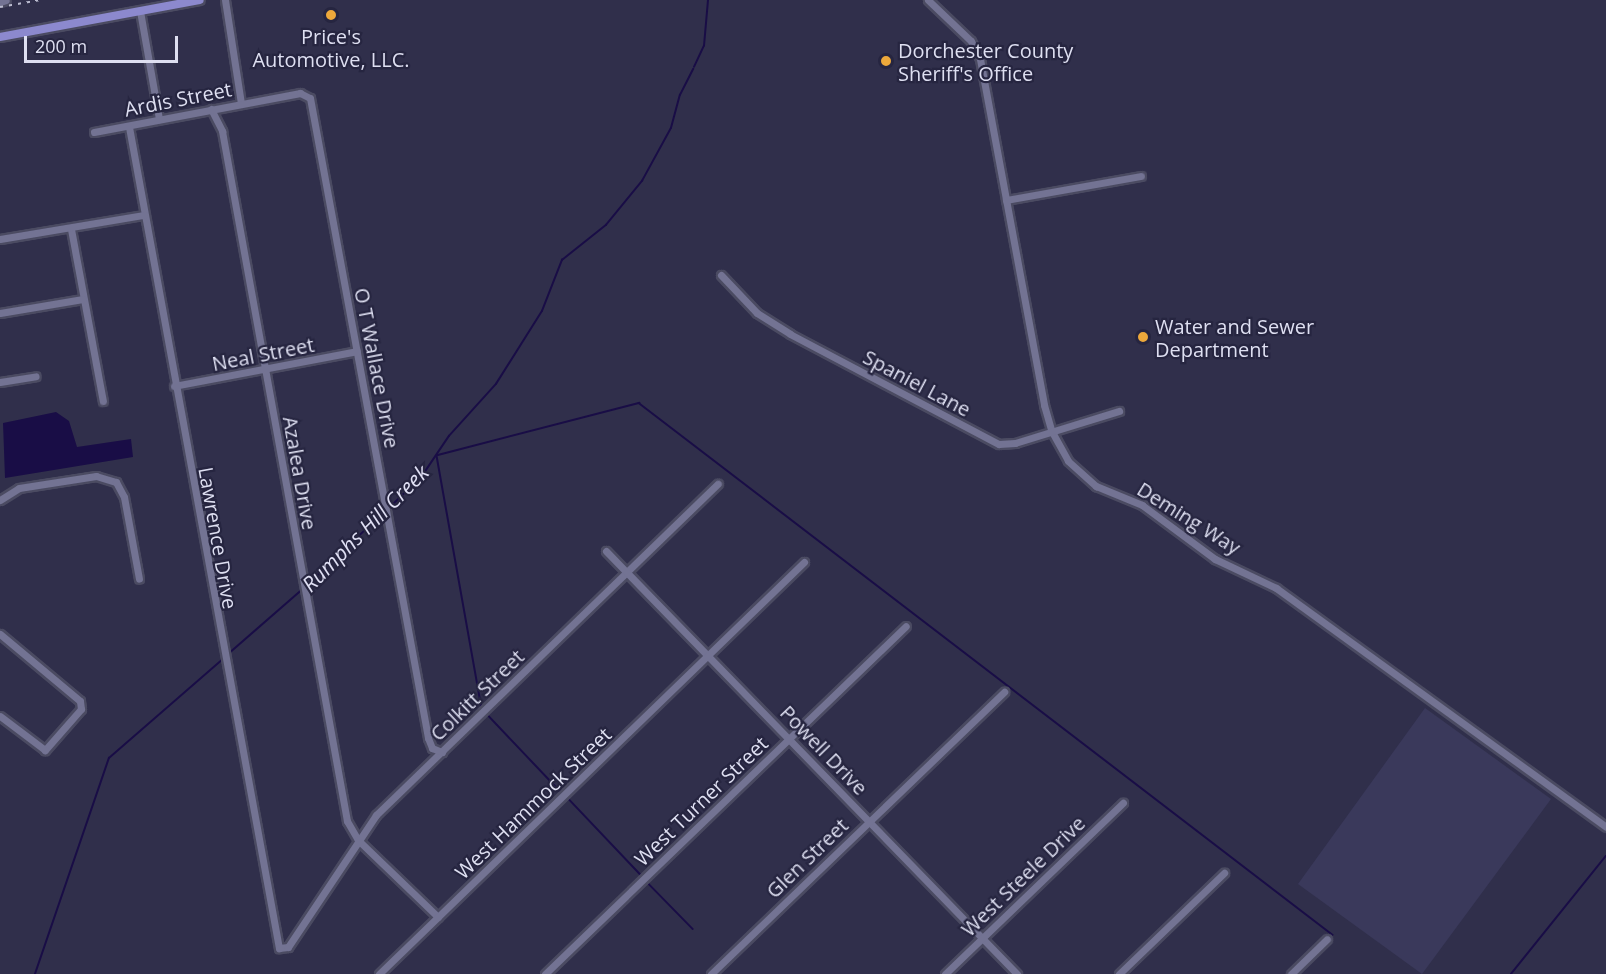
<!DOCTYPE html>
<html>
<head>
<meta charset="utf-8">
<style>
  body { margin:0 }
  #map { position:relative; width:1606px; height:974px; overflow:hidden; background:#302f4b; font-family:"Open Sans",sans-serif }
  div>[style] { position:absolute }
  .built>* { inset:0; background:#3a395b }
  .water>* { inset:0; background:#190d46 }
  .stream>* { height:1.5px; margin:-0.75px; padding:0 0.75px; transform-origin:0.75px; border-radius:0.75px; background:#190d46 }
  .roads { filter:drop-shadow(2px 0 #4b4b62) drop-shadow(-2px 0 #4b4b62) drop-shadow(0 2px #4b4b62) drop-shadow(0 -2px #4b4b62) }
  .minor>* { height:7px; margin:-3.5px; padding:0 3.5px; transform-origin:3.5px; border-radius:3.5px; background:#737393 }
  .major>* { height:8px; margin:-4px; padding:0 4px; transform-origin:4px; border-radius:4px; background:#8c89ce }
  .rail>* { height:1.5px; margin-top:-0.75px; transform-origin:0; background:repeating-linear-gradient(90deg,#babbcf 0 3px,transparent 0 9px) }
  .dots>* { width:16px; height:16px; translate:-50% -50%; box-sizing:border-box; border:3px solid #262540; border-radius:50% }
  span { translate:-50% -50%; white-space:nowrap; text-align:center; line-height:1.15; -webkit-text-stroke:4.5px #262540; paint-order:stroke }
  .poi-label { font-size:20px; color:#dedff1 }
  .left { translate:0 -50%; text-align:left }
  .street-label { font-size:20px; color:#dedff1 }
  .water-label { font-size:21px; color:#e0e0f4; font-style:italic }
  .scale { position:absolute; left:24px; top:36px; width:154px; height:27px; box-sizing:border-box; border:3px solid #dedff1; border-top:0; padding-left:8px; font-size:18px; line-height:21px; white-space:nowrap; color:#dedff1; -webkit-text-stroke:4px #262540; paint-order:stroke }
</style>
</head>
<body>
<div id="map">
  <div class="built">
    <div style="clip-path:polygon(1425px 708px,1551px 799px,1422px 974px,1298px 884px)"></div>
  </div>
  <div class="water">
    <div style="clip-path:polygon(56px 412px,69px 421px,77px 447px,131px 439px,133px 457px,5px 478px,3px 423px)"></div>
  </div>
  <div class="stream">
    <div style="left:694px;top:67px;width:23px;rotate:-65deg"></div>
    <div style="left:704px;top:46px;width:46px;rotate:-85deg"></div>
    <div style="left:438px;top:455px;width:208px;rotate:-14.5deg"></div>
    <div style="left:639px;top:403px;width:874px;rotate:37.47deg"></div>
    <div style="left:437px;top:456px;width:256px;rotate:79.9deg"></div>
    <div style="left:389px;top:508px;width:46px;rotate:-44.1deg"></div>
    <div style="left:422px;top:476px;width:48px;rotate:-56deg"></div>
    <div style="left:449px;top:436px;width:70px;rotate:-47.9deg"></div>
    <div style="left:496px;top:384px;width:86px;rotate:-57.8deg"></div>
    <div style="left:542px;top:311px;width:55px;rotate:-68.6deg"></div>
    <div style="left:562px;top:260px;width:56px;rotate:-38.5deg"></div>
    <div style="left:606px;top:225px;width:57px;rotate:-50.7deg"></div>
    <div style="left:642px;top:181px;width:60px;rotate:-61.3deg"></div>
    <div style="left:671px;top:128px;width:34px;rotate:-75deg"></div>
    <div style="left:680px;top:95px;width:29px;rotate:-63deg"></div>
    <div style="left:306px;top:586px;width:106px;rotate:-43.5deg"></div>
    <div style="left:227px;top:655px;width:101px;rotate:-41deg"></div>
    <div style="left:485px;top:712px;width:112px;rotate:46.5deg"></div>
    <div style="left:566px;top:796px;width:112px;rotate:46.5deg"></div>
    <div style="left:646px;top:881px;width:67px;rotate:45.6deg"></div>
    <div style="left:35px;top:974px;width:228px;rotate:-71.1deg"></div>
    <div style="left:109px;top:758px;width:152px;rotate:-41deg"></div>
    <div style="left:1511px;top:974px;width:151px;rotate:-51.2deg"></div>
  </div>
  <div class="roads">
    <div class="minor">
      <div style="left:225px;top:0;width:104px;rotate:81.2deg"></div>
      <div style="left:928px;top:0;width:59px;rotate:43.6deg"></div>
      <div style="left:971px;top:41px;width:20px;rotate:63deg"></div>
      <div style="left:980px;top:59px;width:352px;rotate:79.5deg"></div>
      <div style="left:1044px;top:405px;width:26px;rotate:74deg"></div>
      <div style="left:1051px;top:430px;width:35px;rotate:61deg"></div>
      <div style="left:1068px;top:461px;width:38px;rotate:42deg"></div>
      <div style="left:1096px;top:486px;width:50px;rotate:22.4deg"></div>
      <div style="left:1142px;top:505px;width:91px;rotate:36.5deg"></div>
      <div style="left:1215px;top:559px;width:68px;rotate:25.4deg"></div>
      <div style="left:1276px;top:588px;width:407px;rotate:35.9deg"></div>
      <div style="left:0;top:2px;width:6px;rotate:-18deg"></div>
      <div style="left:140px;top:11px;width:110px;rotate:80deg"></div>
      <div style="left:211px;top:109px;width:25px;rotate:63deg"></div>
      <div style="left:222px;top:131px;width:701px;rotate:79.73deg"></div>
      <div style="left:347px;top:821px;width:22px;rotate:60deg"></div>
      <div style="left:358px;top:840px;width:111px;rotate:43.9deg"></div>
      <div style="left:129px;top:127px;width:835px;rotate:79.65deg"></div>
      <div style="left:279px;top:948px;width:9px;rotate:-6deg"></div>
      <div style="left:288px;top:947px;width:159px;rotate:-56.3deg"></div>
      <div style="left:376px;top:815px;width:476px;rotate:-44.1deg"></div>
      <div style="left:94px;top:132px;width:210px;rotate:-10.7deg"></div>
      <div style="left:300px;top:93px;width:11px;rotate:27deg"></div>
      <div style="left:310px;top:98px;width:651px;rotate:79.55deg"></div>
      <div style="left:428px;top:738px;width:11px;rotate:68deg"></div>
      <div style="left:432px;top:748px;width:11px;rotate:22deg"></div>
      <div style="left:1006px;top:200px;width:137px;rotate:-10.1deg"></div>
      <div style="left:71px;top:229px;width:175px;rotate:79.5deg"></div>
      <div style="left:0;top:239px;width:146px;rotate:-9.5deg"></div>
      <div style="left:721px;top:275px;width:52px;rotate:46.5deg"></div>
      <div style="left:757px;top:313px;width:39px;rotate:32deg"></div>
      <div style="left:790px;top:334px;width:236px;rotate:27.8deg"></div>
      <div style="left:999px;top:444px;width:16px;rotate:-4deg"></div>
      <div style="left:1015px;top:443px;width:109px;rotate:-17.1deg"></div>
      <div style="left:0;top:313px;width:84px;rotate:-9.6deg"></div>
      <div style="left:0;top:382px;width:36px;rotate:-9deg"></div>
      <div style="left:174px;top:386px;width:186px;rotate:-10.8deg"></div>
      <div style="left:0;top:500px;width:22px;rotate:-32deg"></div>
      <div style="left:19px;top:488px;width:78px;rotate:-8.9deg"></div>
      <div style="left:96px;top:476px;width:21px;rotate:17deg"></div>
      <div style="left:116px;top:482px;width:17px;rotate:62deg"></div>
      <div style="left:124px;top:497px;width:83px;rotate:79.6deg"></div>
      <div style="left:606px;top:551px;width:590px;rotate:45.82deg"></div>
      <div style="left:0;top:634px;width:104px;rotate:39.9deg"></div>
      <div style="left:80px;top:701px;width:8px;rotate:83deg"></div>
      <div style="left:81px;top:709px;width:55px;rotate:131.3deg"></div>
      <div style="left:45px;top:750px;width:56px;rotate:-142.9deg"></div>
      <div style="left:379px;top:974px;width:592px;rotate:-44.11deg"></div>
      <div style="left:545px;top:974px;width:501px;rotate:-43.95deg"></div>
      <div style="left:711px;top:974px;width:407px;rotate:-43.9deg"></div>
      <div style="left:945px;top:974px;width:247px;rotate:-43.9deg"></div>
      <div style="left:1119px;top:974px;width:146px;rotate:-43.9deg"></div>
      <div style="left:1291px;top:974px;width:50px;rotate:-44.2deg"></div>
    </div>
    <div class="major">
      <div style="left:0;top:37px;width:203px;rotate:-10.5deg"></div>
    </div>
  </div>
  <div class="rail">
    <div style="left:0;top:7px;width:41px;rotate:-9.9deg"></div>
  </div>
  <div class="dots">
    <div style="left:331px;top:15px;background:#eda83b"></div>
    <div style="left:886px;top:61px;background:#eda83b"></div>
    <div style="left:1143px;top:337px;background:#eda83b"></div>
  </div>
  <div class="poi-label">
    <span style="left:331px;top:48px">Price's<br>Automotive, LLC.</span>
    <span class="left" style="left:898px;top:62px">Dorchester County<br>Sheriff's Office</span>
    <span class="left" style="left:1155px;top:338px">Water and Sewer<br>Department</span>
  </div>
  <div class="street-label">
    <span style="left:178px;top:99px;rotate:-11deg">Ardis Street</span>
    <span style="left:263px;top:354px;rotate:-11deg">Neal Street</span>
    <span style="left:377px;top:368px;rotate:79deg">O T Wallace Drive</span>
    <span style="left:917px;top:383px;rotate:28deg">Spaniel Lane</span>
    <span style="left:300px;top:473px;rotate:80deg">Azalea Drive</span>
    <span style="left:1189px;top:518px;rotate:32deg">Deming Way</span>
    <span style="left:218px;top:538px;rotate:80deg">Lawrence Drive</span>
    <span style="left:477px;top:695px;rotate:-44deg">Colkitt Street</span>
    <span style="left:824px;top:750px;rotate:46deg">Powell Drive</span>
    <span style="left:701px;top:801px;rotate:-44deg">West Turner Street</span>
    <span style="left:533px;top:803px;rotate:-44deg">West Hammock Street</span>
    <span style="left:807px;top:858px;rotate:-44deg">Glen Street</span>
    <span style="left:1023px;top:876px;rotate:-44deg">West Steele Drive</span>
  </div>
  <div class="water-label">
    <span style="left:365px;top:528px;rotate:-45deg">Rumphs Hill Creek</span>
  </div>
  <div class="scale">200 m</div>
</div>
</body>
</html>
